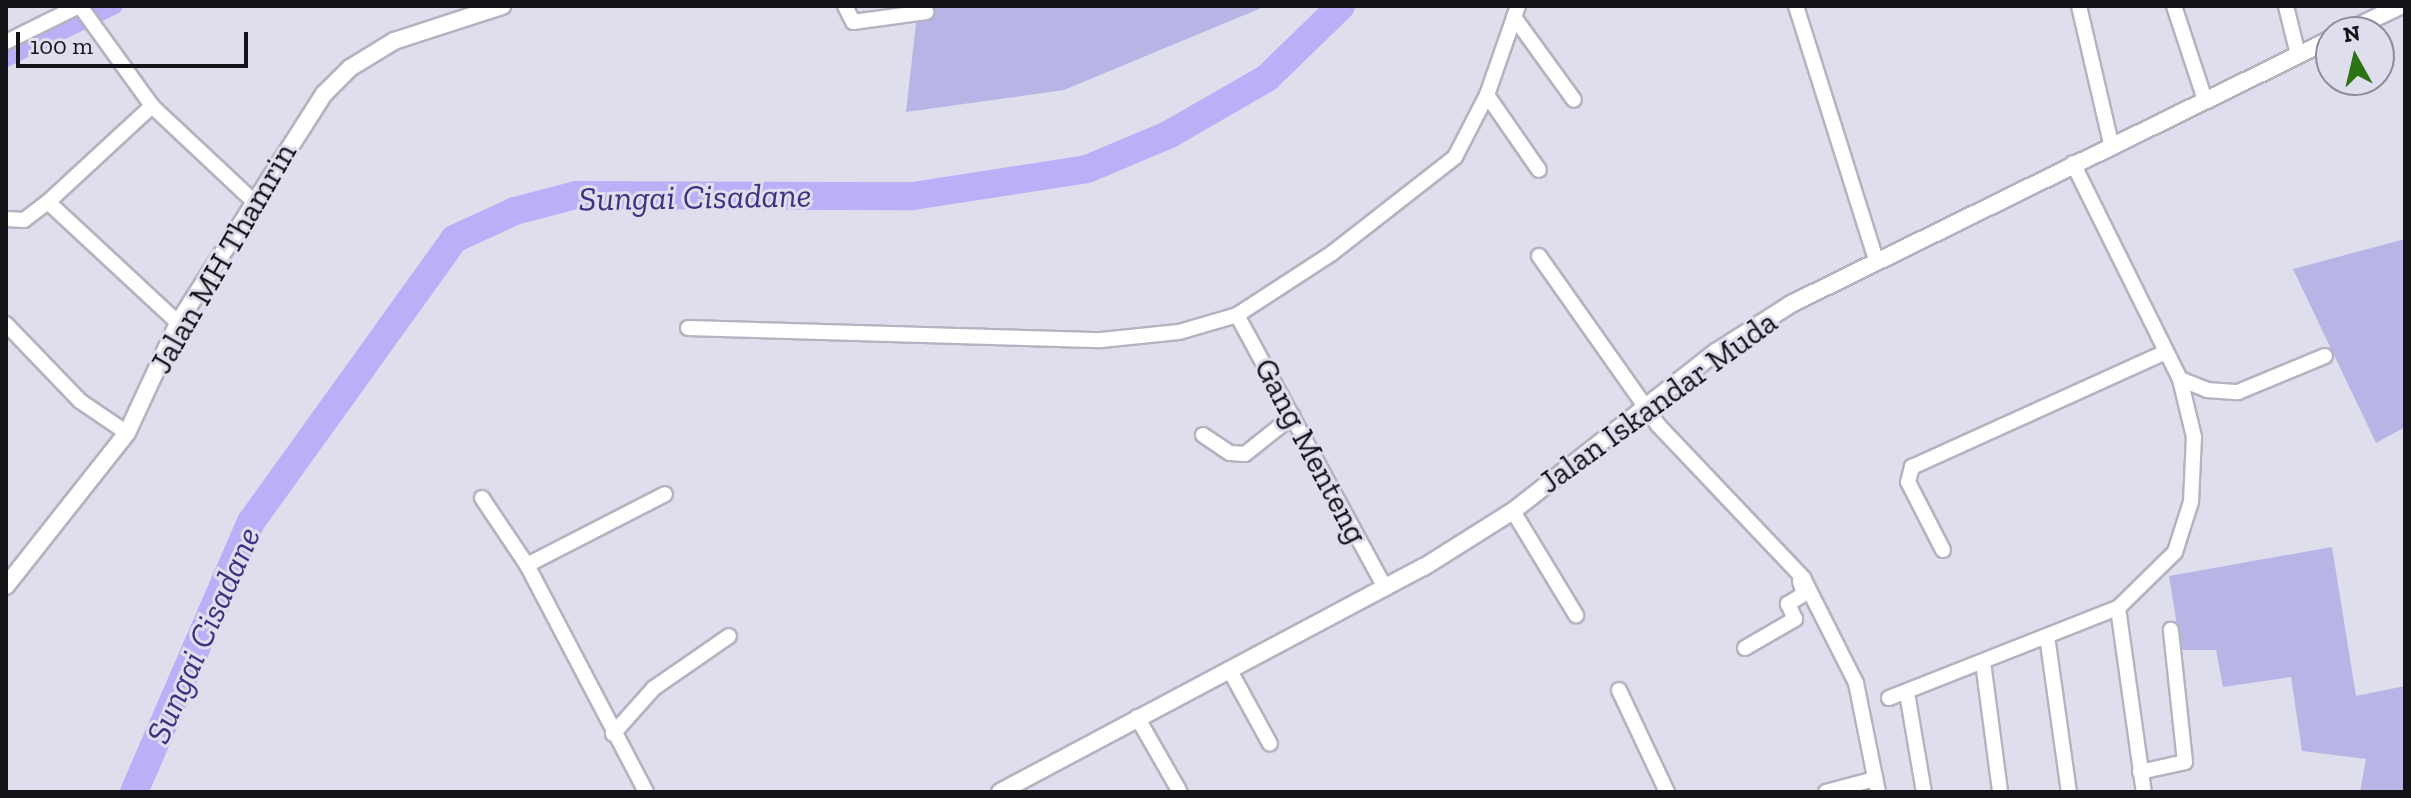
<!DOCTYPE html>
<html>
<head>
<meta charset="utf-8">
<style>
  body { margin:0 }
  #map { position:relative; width:2411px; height:798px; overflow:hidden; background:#dfdeed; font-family:"Zilla Slab",serif }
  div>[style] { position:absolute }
  .green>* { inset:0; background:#b9b4e6 }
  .canal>* { height:16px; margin:-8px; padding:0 8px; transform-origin:8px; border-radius:8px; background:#b9b0f8 }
  .river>* { height:28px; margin:-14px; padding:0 14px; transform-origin:14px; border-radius:14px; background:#b9b0f8 }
  .roads { filter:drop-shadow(2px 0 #b4b3c1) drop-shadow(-2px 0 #b4b3c1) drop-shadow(0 2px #b4b3c1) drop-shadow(0 -2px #b4b3c1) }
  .minor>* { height:14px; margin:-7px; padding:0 7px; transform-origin:7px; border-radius:7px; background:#fff }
  .tertiary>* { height:16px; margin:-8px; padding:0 8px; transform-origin:8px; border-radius:8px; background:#fff }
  span { translate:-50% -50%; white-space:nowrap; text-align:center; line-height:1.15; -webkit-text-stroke:6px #dfdeed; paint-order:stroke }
  .street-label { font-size:32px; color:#131318 }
  .water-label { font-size:34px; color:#422f81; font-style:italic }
  .frame { position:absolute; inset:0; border:8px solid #131318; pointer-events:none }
  .north { position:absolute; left:2315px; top:16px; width:80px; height:80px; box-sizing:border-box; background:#dfdeed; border:2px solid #8d8d98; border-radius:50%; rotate:352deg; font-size:22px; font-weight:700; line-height:32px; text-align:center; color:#131318 }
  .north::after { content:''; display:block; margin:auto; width:28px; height:36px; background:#2c7313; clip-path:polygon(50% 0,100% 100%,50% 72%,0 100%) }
  .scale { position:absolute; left:16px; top:32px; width:232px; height:36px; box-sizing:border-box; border:4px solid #131318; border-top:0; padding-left:10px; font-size:24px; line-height:28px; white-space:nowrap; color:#131318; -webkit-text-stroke:6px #dfdeed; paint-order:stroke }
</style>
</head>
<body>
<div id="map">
  <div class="green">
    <div style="clip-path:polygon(918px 6px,1266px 6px,1064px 90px,906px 112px)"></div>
    <div style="clip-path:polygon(2405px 239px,2405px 427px,2376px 443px,2293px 269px)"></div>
    <div style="clip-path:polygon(2332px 547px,2356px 696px,2405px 686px,2405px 792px,2360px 792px,2366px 759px,2302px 751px,2291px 677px,2223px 687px,2216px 650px,2181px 650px,2169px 576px)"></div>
  </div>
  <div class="canal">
    <div style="left:6px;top:59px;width:121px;rotate:-25.9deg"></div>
  </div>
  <div class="river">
    <div style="left:134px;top:792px;width:294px;rotate:-66.6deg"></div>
    <div style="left:251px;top:522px;width:348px;rotate:-54.3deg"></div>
    <div style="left:454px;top:239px;width:67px;rotate:-24.7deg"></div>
    <div style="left:515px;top:211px;width:63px;rotate:-14.7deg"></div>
    <div style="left:576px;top:195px;width:337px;rotate:0.2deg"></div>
    <div style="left:913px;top:196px;width:176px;rotate:-8.8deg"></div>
    <div style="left:1087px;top:169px;width:88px;rotate:-22.8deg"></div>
    <div style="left:1168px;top:135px;width:114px;rotate:-29.9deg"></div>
    <div style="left:1267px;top:78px;width:103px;rotate:-44.2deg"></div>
  </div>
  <div class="roads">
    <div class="minor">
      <div style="left:80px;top:6px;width:123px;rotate:54.2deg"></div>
      <div style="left:152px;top:106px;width:139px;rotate:43.2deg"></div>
      <div style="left:845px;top:6px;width:18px;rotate:63deg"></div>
      <div style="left:853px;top:22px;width:74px;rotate:-7.8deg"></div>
      <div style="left:1796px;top:6px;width:265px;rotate:72.5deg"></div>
      <div style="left:2079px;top:6px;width:141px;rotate:76.9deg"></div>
      <div style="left:2174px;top:6px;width:99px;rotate:71.7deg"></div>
      <div style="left:2286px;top:6px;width:50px;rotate:76.2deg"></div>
      <div style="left:1514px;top:17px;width:102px;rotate:54.1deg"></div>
      <div style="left:6px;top:42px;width:81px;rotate:-26.3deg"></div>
      <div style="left:1487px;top:95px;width:91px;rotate:55.3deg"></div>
      <div style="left:48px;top:202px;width:142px;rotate:-42.7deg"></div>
      <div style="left:6px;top:219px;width:18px;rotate:3deg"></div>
      <div style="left:24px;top:220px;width:30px;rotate:-37deg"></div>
      <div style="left:48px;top:202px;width:178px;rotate:42.9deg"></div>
      <div style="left:1539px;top:256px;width:207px;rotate:54.8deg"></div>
      <div style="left:1658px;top:425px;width:211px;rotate:46.5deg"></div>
      <div style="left:1803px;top:578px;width:118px;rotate:63.2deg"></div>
      <div style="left:1856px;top:683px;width:111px;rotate:78.6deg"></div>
      <div style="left:1237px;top:315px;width:311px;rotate:61.5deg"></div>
      <div style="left:6px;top:324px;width:107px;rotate:46.1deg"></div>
      <div style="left:80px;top:401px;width:57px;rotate:34.2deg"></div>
      <div style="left:688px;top:328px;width:413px;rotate:1.7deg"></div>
      <div style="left:1101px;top:340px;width:78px;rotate:-5.9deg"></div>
      <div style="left:1179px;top:332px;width:60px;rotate:-16.3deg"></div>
      <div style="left:1237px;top:315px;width:112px;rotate:-33deg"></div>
      <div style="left:1331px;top:254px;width:157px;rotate:-38deg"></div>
      <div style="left:1455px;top:157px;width:70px;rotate:-62.7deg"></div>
      <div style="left:1487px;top:95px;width:94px;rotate:-70.8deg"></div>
      <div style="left:2180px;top:379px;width:29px;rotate:22deg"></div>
      <div style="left:2207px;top:390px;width:31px;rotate:4deg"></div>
      <div style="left:2238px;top:392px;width:94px;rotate:-22.5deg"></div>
      <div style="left:1203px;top:435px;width:32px;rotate:34deg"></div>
      <div style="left:1230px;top:453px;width:15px;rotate:4deg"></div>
      <div style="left:1245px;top:454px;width:61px;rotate:-38.4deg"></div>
      <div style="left:482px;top:498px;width:81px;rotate:56.1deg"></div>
      <div style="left:527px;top:565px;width:256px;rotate:62.3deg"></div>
      <div style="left:1513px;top:511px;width:122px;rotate:58.8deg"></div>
      <div style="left:1943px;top:550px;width:76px;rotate:-117.2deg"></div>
      <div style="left:1908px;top:482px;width:16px;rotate:-75deg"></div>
      <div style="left:1912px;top:467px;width:278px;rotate:-24.4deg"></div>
      <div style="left:527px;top:565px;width:155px;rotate:-27.2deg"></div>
      <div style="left:2118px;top:608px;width:186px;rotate:82deg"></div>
      <div style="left:2047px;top:636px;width:158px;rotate:82deg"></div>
      <div style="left:1745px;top:648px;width:58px;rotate:-30.1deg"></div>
      <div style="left:1795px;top:619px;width:17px;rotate:-115deg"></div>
      <div style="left:1788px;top:604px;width:19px;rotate:-32deg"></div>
      <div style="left:1804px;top:594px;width:14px;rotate:-107deg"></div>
      <div style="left:1983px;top:662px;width:131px;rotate:82.5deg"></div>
      <div style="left:1229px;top:669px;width:85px;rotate:61.3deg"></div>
      <div style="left:1619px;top:690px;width:113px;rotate:64.8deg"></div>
      <div style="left:1907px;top:693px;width:100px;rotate:80.3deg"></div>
      <div style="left:1889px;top:698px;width:246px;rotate:-21.5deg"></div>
      <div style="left:2118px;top:608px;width:80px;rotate:-44.5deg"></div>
      <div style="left:2175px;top:552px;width:52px;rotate:-72.3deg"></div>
      <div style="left:2191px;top:502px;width:65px;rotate:-87.4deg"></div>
      <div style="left:2194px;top:437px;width:60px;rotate:-103.6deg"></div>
      <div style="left:2180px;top:379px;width:241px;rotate:-116.4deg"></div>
      <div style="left:1137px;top:717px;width:86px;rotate:60.2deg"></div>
      <div style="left:613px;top:734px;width:62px;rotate:-48.3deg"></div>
      <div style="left:654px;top:688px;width:91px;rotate:-34.7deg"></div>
      <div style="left:2140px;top:772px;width:46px;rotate:-12.5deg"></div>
      <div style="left:2185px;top:762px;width:133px;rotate:-96.1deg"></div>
      <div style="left:1826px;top:792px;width:51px;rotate:-14.9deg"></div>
    </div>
    <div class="tertiary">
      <div style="left:2346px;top:32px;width:60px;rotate:-25.7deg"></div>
      <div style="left:6px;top:586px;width:195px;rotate:-51.7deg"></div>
      <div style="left:127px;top:433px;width:121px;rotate:-65.1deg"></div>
      <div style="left:178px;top:323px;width:272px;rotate:-57.5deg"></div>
      <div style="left:324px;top:94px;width:37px;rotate:-45deg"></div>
      <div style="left:350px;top:68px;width:52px;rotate:-31.5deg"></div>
      <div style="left:394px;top:41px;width:114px;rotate:-18deg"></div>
      <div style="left:1000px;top:792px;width:480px;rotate:-28deg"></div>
      <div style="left:1424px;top:567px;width:105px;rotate:-32.2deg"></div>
      <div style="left:1513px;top:511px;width:258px;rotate:-38.1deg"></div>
      <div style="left:1716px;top:352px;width:89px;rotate:-32.6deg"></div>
      <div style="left:1791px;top:304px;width:602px;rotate:-26.14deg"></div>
    </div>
  </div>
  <div class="street-label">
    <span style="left:223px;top:258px;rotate:-60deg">Jalan MH Thamrin</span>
    <span style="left:1658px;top:402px;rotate:-36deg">Jalan Iskandar Muda</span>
    <span style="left:1311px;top:451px;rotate:62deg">Gang Menteng</span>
  </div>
  <div class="water-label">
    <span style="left:695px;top:197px;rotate:-1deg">Sungai Cisadane</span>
    <span style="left:203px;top:635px;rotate:-66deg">Sungai Cisadane</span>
  </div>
  <div class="frame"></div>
  <div class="north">N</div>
  <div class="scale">100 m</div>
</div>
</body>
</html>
